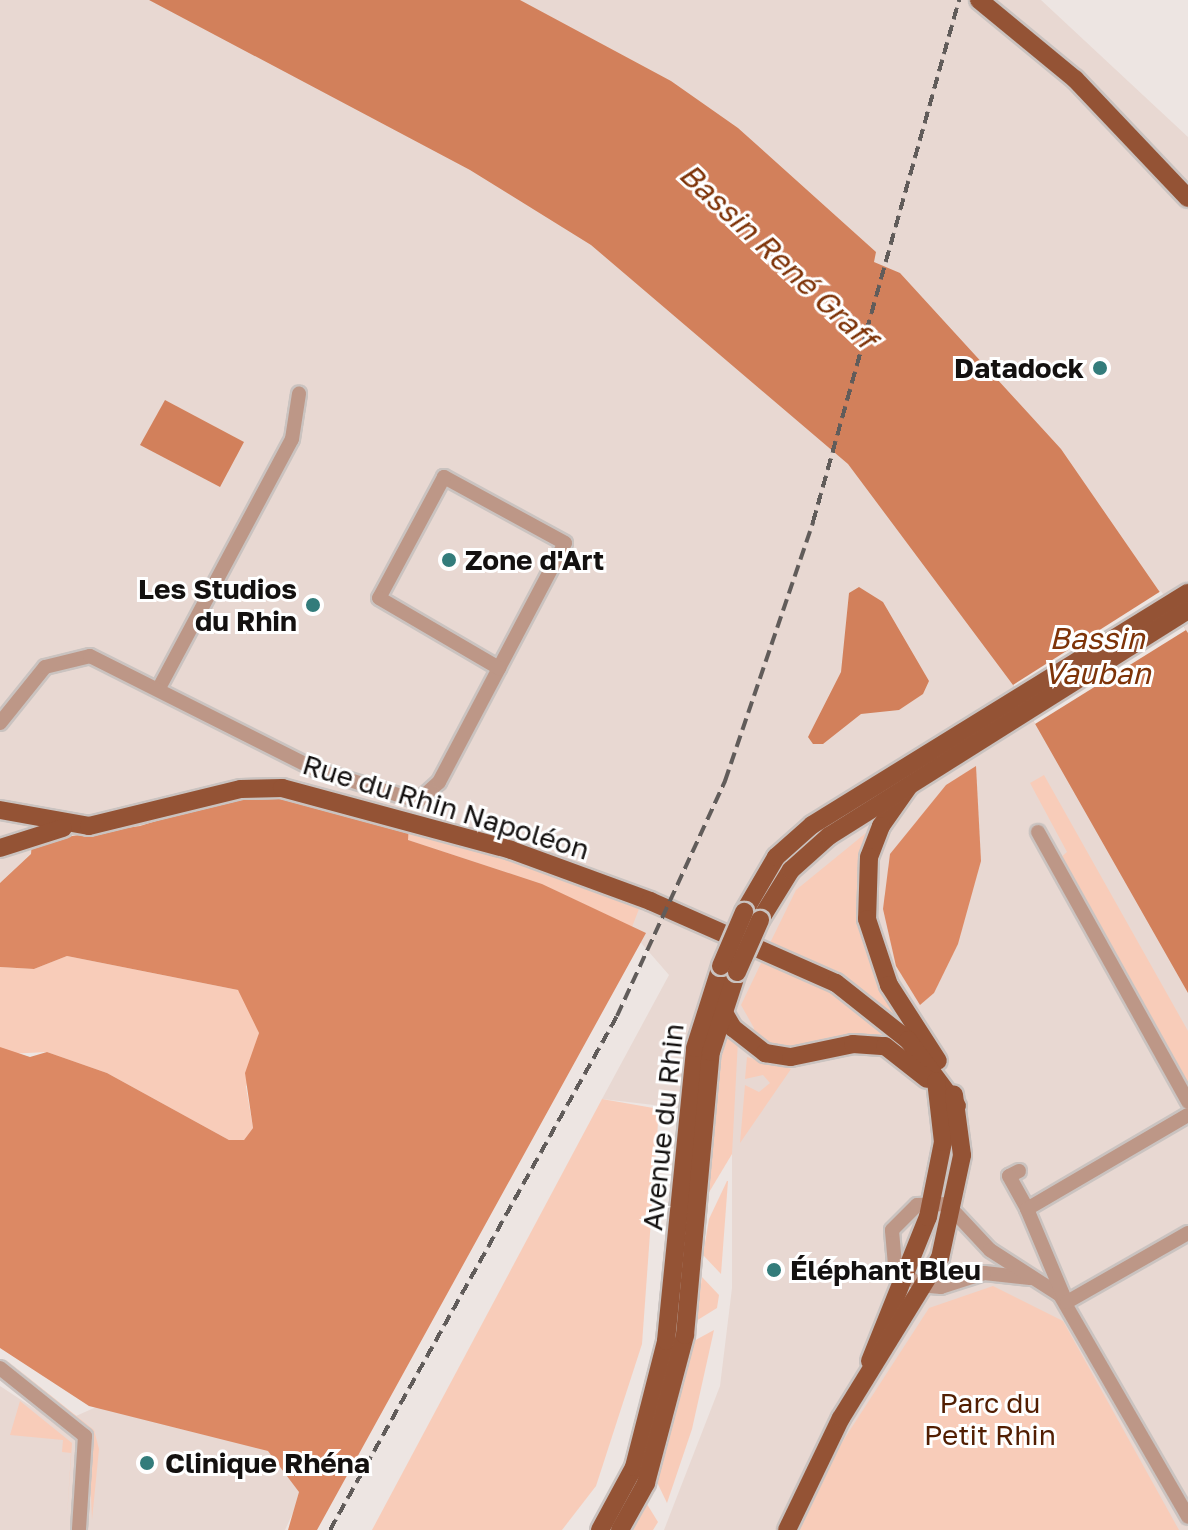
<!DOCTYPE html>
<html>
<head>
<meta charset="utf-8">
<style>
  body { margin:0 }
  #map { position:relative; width:1188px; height:1530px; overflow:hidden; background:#ede5e2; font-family:"Golos Text",sans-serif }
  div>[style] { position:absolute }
  .built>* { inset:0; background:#e8d8d2 }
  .green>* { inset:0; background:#f8ccb9 }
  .forest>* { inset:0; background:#dc8964 }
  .water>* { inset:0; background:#d2805b }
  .pier>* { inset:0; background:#ede5e2 }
  .roads { filter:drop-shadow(2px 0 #cac3c0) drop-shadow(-2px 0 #cac3c0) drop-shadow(0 2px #cac3c0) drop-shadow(0 -2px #cac3c0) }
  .minor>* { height:14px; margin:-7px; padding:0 7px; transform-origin:7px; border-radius:7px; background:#bd9787 }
  .major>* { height:18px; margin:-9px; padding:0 9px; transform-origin:9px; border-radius:9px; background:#945335 }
  .rail>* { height:4px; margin-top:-2px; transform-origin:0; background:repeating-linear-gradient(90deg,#615c5a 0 12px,transparent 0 18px) }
  .bridges { filter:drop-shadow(2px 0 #cac3c0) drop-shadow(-2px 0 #cac3c0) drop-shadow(0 2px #cac3c0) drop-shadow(0 -2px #cac3c0) }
  .major-bridge>* { height:18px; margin:-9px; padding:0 9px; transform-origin:9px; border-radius:9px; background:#945335 }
  .dots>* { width:22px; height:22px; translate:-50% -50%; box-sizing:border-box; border:4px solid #fff; border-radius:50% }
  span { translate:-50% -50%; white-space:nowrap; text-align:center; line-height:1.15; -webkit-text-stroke:6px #fff; paint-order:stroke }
  .poi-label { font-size:28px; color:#141110; font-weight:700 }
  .right { translate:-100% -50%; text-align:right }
  .left { translate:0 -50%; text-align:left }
  .street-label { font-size:28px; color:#141110 }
  .park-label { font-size:28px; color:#521e02 }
  .water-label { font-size:30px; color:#7e3308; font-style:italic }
</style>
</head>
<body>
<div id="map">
  <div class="built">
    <div style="clip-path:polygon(0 0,1041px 0,1188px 137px,1188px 1530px,664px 1530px,720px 1386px,732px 1288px,732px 1114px,602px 1099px,669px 975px,636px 937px,0 897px)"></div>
    <div style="clip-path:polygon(0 1386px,58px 1424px,103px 1404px,282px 1437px,304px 1489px,285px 1530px,0 1530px)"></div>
  </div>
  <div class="green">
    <div style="clip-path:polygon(1044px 775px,1188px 1031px,1188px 1084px,1060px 858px,1067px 852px,1030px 783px)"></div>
    <div style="clip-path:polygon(409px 825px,487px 849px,656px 910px,639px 909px,632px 927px,542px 884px,408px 840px)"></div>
    <div style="clip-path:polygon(872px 828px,863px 893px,910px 1032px,839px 975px,770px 943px,796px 890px)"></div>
    <div style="clip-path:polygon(765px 955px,826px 984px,897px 1042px,857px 1035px,782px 1051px,750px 1037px,754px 1028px,741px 1005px)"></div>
    <div style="clip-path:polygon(67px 956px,238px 990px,249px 1001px,259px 1033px,246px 1087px,253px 1128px,244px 1140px,229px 1140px,107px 1073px,47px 1052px,7px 1054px,0 1047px,0 967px,34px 969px)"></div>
    <div style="clip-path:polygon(725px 1022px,738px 1040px,732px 1154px,708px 1194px)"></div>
    <div style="clip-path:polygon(747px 1057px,791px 1069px,740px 1143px,745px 1085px,759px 1092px,770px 1083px,763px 1075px,745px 1079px)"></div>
    <div style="clip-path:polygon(602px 1099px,659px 1109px,642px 1344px,596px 1486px,562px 1530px,372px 1530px)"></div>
    <div style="clip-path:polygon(727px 1181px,728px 1181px,721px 1274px,703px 1255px,709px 1219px)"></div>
    <div style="clip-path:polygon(702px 1277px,719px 1295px,717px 1308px,696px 1321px)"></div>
    <div style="clip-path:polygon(993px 1286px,1063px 1321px,1179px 1530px,799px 1530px,828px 1464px,929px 1308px)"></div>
    <div style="clip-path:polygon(714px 1330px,692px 1429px,667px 1503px,655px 1478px,692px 1342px)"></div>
    <div style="clip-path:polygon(0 1355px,94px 1430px,99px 1449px,92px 1520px,88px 1427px)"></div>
    <div style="clip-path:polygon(20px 1401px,72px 1443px,67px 1518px,71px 1453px,62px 1452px,63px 1440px,10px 1435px)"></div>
    <div style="clip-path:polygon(645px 1501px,658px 1522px,653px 1530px,629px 1530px)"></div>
  </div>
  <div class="forest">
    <div style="clip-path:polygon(976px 766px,981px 861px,958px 944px,934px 993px,920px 1005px,896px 966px,883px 909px,890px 854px,946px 785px)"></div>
    <div style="clip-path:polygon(279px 794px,409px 825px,408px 840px,542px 884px,646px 933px,317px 1530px,288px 1530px,299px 1492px,268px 1451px,89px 1406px,0 1348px,0 1047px,30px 1057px,47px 1052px,107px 1073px,229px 1140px,244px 1140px,253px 1128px,245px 1073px,259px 1033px,238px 990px,67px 956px,34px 969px,0 967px,0 883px,31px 854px,32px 842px,140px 826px,233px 797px)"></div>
  </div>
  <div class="water">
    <div style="clip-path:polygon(149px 0,520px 0,671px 81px,738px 128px,876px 252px,874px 262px,900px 273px,1061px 449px,1188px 633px,1188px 993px,1013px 685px,848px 464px,591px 245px,470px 170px)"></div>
    <div style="clip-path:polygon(165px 400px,244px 442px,220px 487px,140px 445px)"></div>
    <div style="clip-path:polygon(859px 587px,883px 602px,929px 681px,923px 694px,899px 710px,861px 714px,823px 744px,813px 744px,808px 737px,841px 672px,849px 593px)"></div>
  </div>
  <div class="pier">
    <div style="clip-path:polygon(1161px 591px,1186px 630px,1035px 724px,1013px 685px)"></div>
  </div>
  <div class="roads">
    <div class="minor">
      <div style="left:159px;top:688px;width:282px;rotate:-61.9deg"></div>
      <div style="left:292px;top:439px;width:46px;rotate:-81.2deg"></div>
      <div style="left:0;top:723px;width:72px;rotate:-51.2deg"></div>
      <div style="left:45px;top:667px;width:46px;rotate:-13.7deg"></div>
      <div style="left:90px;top:656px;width:254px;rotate:26.7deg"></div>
      <div style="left:317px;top:770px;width:106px;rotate:17.1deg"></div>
      <div style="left:418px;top:801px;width:28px;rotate:-42deg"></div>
      <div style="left:439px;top:782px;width:129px;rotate:-62.2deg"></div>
      <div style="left:499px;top:668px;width:141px;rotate:-62.2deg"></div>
      <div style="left:565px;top:543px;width:138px;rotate:-151.4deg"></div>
      <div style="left:444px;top:477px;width:137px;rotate:118.2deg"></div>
      <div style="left:379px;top:598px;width:139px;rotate:30.3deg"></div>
      <div style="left:1038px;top:832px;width:309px;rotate:60.9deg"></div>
      <div style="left:1019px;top:1171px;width:11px;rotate:153deg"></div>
      <div style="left:1009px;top:1176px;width:38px;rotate:61deg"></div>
      <div style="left:1030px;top:1278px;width:46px;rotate:-173.8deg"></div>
      <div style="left:984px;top:1273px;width:45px;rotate:162deg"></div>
      <div style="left:941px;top:1287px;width:22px;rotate:-175deg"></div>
      <div style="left:919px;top:1285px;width:31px;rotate:-140deg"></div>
      <div style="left:895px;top:1265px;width:35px;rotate:-95deg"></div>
      <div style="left:892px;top:1230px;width:35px;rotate:-45deg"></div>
      <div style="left:917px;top:1205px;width:30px;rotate:-2deg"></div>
      <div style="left:947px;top:1204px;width:63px;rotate:46.9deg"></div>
      <div style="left:990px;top:1250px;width:83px;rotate:32.7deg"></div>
      <div style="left:1060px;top:1295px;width:256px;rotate:60deg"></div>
      <div style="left:1064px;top:1297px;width:95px;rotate:-112.8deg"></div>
      <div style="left:1027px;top:1209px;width:186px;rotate:-30.3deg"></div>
      <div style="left:1067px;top:1302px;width:139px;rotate:-29.7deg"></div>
      <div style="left:0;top:1368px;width:109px;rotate:38.7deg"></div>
      <div style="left:85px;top:1436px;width:94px;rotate:93.7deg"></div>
    </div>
    <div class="major">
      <div style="left:979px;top:0;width:124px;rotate:39.5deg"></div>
      <div style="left:1075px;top:79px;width:164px;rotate:46.5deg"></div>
      <div style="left:909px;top:786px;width:49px;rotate:125deg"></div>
      <div style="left:881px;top:826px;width:33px;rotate:111deg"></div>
      <div style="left:869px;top:857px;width:62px;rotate:91.8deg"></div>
      <div style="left:867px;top:919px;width:70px;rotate:71.6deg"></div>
      <div style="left:889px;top:985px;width:90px;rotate:57.2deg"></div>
      <div style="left:0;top:810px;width:90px;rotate:10.2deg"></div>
      <div style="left:89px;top:826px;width:156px;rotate:-13.7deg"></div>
      <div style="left:241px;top:789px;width:41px;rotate:-1.4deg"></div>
      <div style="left:282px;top:788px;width:237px;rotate:15.1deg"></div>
      <div style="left:511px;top:850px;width:148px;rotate:20.1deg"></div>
      <div style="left:650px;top:901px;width:203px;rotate:23.8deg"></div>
      <div style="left:836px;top:983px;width:92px;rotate:38.4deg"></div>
      <div style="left:908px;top:1040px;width:82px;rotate:53.4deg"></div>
      <div style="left:0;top:848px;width:66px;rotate:-17.6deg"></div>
      <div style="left:744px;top:912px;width:64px;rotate:-59.8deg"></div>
      <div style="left:776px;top:857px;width:48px;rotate:-41.6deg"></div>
      <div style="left:812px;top:825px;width:442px;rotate:-31.7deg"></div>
      <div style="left:760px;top:920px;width:59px;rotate:-58.2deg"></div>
      <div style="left:791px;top:870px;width:51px;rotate:-41.8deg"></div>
      <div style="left:829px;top:836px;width:424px;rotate:-32.2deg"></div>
      <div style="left:719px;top:1004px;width:28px;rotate:60deg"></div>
      <div style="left:733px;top:1028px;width:41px;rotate:38deg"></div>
      <div style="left:765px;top:1053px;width:26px;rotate:9deg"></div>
      <div style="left:791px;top:1057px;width:63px;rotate:-11.8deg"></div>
      <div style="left:853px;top:1044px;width:32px;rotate:4deg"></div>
      <div style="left:885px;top:1046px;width:53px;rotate:38.2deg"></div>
      <div style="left:870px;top:1361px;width:155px;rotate:-68.1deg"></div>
      <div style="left:928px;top:1217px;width:76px;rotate:-78.7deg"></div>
      <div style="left:943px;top:1142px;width:61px;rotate:-96.5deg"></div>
      <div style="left:600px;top:1530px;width:72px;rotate:-61.6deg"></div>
      <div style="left:634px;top:1467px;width:130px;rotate:-75.7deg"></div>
      <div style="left:666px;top:1341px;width:294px;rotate:-84.3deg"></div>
      <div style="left:695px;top:1048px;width:86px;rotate:-72.4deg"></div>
      <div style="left:620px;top:1530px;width:54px;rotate:-61deg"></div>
      <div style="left:646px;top:1483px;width:153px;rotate:-75.2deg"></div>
      <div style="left:685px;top:1335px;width:284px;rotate:-84.8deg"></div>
      <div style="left:711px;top:1052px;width:84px;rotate:-72deg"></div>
      <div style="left:787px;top:1530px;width:124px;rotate:-64.3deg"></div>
      <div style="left:841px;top:1418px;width:188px;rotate:-58.3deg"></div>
      <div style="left:940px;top:1258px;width:105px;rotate:-77.9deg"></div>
      <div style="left:962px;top:1155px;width:61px;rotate:-97.6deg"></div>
    </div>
  </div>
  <div class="rail">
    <div style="left:330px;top:1530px;width:589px;rotate:-60.82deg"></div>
    <div style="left:617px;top:1016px;width:259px;rotate:-65.3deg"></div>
    <div style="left:725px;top:781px;width:274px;rotate:-71.2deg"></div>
    <div style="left:813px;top:522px;width:542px;rotate:-74.37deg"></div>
  </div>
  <div class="bridges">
    <div class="major-bridge">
      <div style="left:721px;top:966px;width:59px;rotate:-66.9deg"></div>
      <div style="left:737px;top:972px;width:57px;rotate:-66.1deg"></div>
    </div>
  </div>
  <div class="dots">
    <div style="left:1100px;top:368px;background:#337c7b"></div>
    <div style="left:449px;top:560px;background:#337c7b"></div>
    <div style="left:313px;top:605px;background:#337c7b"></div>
    <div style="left:774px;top:1270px;background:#337c7b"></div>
    <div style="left:147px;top:1463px;background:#337c7b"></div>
  </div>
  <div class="poi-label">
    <span class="right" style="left:1084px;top:368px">Datadock</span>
    <span class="left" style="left:465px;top:560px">Zone d'Art</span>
    <span class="right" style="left:297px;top:605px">Les Studios<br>du Rhin</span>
    <span class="left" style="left:790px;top:1270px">Éléphant Bleu</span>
    <span class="left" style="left:165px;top:1463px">Clinique Rhéna</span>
  </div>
  <div class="street-label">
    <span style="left:446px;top:807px;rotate:17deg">Rue du Rhin Napoléon</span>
    <span style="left:663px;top:1127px;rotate:-84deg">Avenue du Rhin</span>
  </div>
  <div class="park-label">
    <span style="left:990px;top:1419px">Parc du<br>Petit Rhin</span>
  </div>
  <div class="water-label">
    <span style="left:778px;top:256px;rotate:43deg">Bassin René Graff</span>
    <span style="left:1097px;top:655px">Bassin<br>Vauban</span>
  </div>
</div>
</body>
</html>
